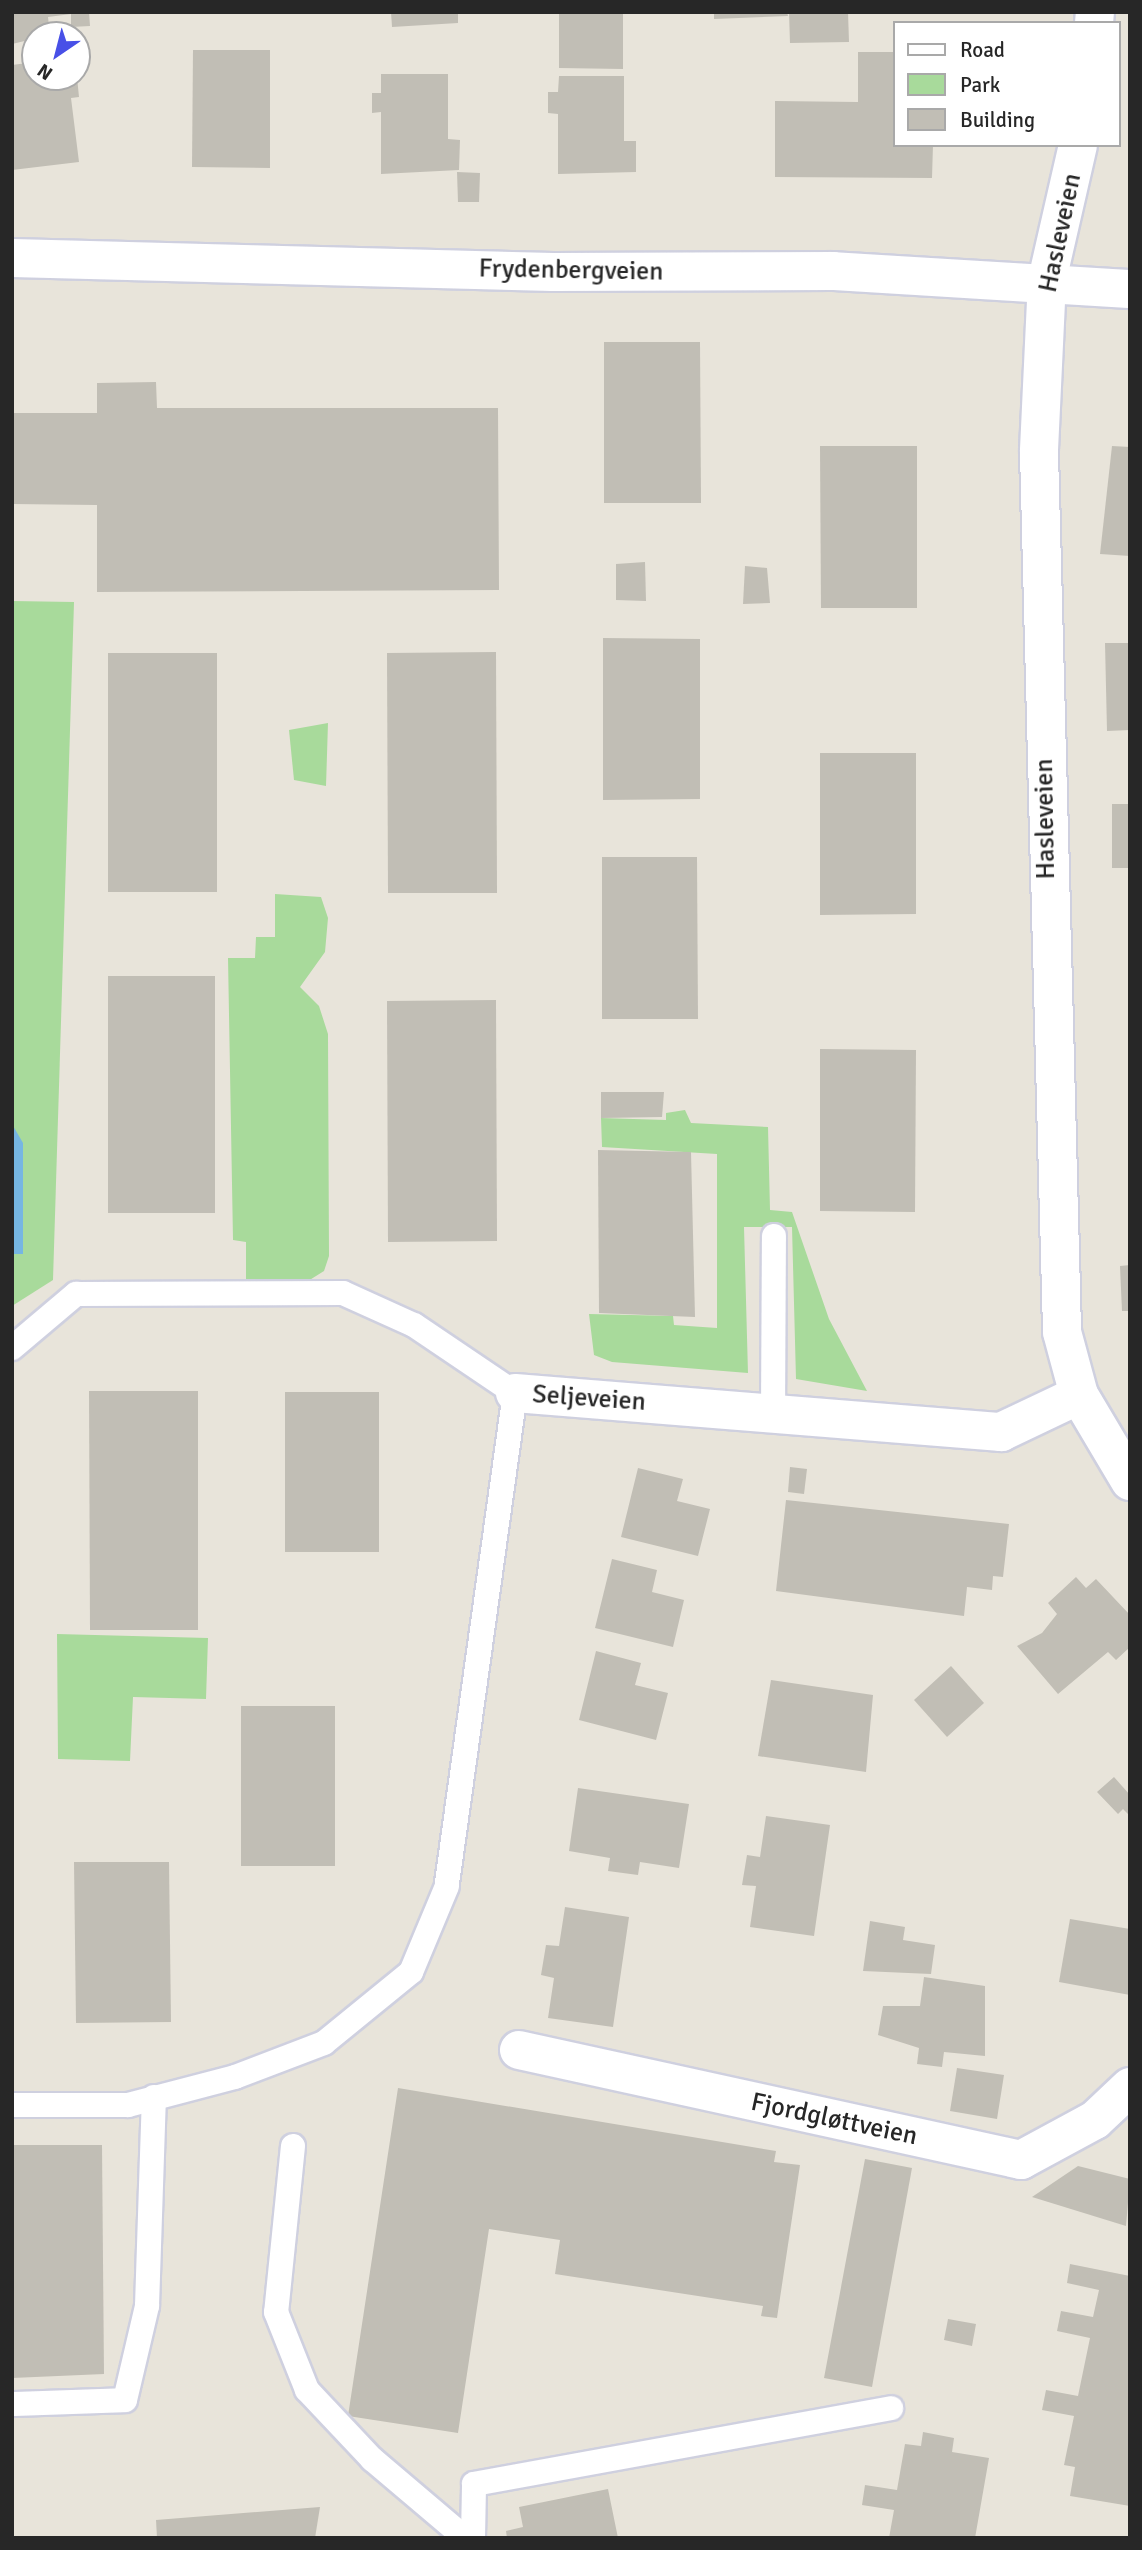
<!DOCTYPE html>
<html>
<head>
<meta charset="utf-8">
<style>
  body { margin:0 }
  #map { position:relative; width:1142px; height:2550px; overflow:hidden; background:#e8e4da; font-family:Signika,sans-serif }
  div>[style] { position:absolute }
  .green>* { inset:0; background:#a8da9b }
  .water>* { inset:0; background:#76b6e2 }
  .building>* { inset:0; background:#c1beb5 }
  .roads { filter:drop-shadow(2px 0 #cfd0df) drop-shadow(-2px 0 #cfd0df) drop-shadow(0 2px #cfd0df) drop-shadow(0 -2px #cfd0df) }
  .lane>* { height:24px; margin:-12px; padding:0 12px; transform-origin:12px; border-radius:12px; background:#fff }
  .street>* { height:38px; margin:-19px; padding:0 19px; transform-origin:19px; border-radius:19px; background:#fff }
  span { translate:-50% -50%; white-space:nowrap; text-align:center; line-height:1.15; -webkit-text-stroke:6px #fff; paint-order:stroke }
  .street-label { font-size:26px; color:#272727 }
  .frame { position:absolute; inset:0; border:14px solid #272727; pointer-events:none }
  .legend { position:absolute; left:893px; top:21px; width:228px; height:126px; box-sizing:border-box; background:#fff; border:2px solid #a9a9a9; margin:0; padding:9px 12px; list-style:none; font-size:21px; color:#272727 }
  .legend li { display:flex; align-items:center; gap:14px; height:35px }
  .legend b { width:35px; border:2px solid #a9a9a9 }
  .north { position:absolute; left:21px; top:21px; width:70px; height:70px; box-sizing:border-box; background:#fff; border:2px solid #a9a9a9; border-radius:50%; rotate:215deg; font-size:19px; font-weight:700; line-height:28px; text-align:center; color:#272727 }
  .north::after { content:''; display:block; margin:auto; width:24px; height:32px; background:#4850e7; clip-path:polygon(50% 0,100% 100%,50% 72%,0 100%) }
</style>
</head>
<body>
<div id="map">
  <div class="green">
    <div style="clip-path:polygon(12px 601px,74px 602px,53px 1280px,12px 1306px)"></div>
    <div style="clip-path:polygon(328px 723px,326px 786px,294px 780px,289px 730px)"></div>
    <div style="clip-path:polygon(275px 894px,321px 897px,328px 918px,325px 952px,300px 987px,319px 1006px,328px 1034px,329px 1256px,324px 1271px,308px 1281px,246px 1281px,246px 1242px,233px 1240px,228px 958px,255px 958px,256px 937px,275px 937px)"></div>
    <div style="clip-path:polygon(685px 1110px,691px 1123px,768px 1127px,770px 1210px,792px 1212px,829px 1319px,867px 1391px,796px 1379px,792px 1227px,744px 1227px,748px 1373px,612px 1362px,594px 1355px,589px 1314px,673px 1316px,674px 1325px,717px 1328px,717px 1154px,602px 1147px,601px 1118px,666px 1120px,666px 1113px)"></div>
    <div style="clip-path:polygon(57px 1634px,208px 1638px,206px 1699px,133px 1697px,130px 1761px,58px 1759px)"></div>
  </div>
  <div class="water">
    <div style="clip-path:polygon(12px 1124px,23px 1143px,23px 1254px,12px 1254px)"></div>
  </div>
  <div class="building">
    <div style="clip-path:polygon(12px 12px,89px 12px,90px 26px,71px 27px,71px 14px,48px 17px,50px 35px,12px 44px)"></div>
    <div style="clip-path:polygon(391px 12px,458px 12px,458px 23px,392px 27px)"></div>
    <div style="clip-path:polygon(559px 12px,623px 12px,623px 69px,559px 68px)"></div>
    <div style="clip-path:polygon(714px 12px,787px 12px,788px 16px,714px 19px)"></div>
    <div style="clip-path:polygon(789px 12px,848px 12px,849px 42px,790px 43px)"></div>
    <div style="clip-path:polygon(193px 50px,270px 50px,270px 168px,192px 167px)"></div>
    <div style="clip-path:polygon(858px 52px,895px 52px,895px 145px,933px 145px,932px 178px,775px 177px,775px 101px,858px 102px)"></div>
    <div style="clip-path:polygon(35px 62px,35px 77px,77px 77px,79px 97px,71px 98px,79px 162px,12px 170px,12px 65px)"></div>
    <div style="clip-path:polygon(381px 74px,448px 74px,448px 139px,460px 140px,459px 170px,381px 174px,381px 112px,372px 113px,372px 93px,381px 93px)"></div>
    <div style="clip-path:polygon(559px 76px,624px 76px,624px 141px,636px 141px,636px 172px,558px 174px,558px 114px,548px 113px,548px 92px,558px 92px)"></div>
    <div style="clip-path:polygon(457px 172px,480px 173px,479px 202px,458px 202px)"></div>
    <div style="clip-path:polygon(604px 342px,700px 342px,701px 503px,604px 503px)"></div>
    <div style="clip-path:polygon(156px 382px,157px 408px,498px 408px,499px 590px,97px 592px,97px 505px,12px 504px,12px 413px,97px 413px,97px 383px)"></div>
    <div style="clip-path:polygon(820px 446px,917px 446px,917px 608px,821px 608px)"></div>
    <div style="clip-path:polygon(1112px 446px,1130px 447px,1130px 556px,1100px 554px)"></div>
    <div style="clip-path:polygon(645px 562px,646px 601px,616px 600px,616px 564px)"></div>
    <div style="clip-path:polygon(745px 566px,767px 568px,770px 603px,743px 604px)"></div>
    <div style="clip-path:polygon(603px 638px,700px 639px,700px 799px,603px 800px)"></div>
    <div style="clip-path:polygon(1105px 643px,1130px 643px,1130px 730px,1107px 731px)"></div>
    <div style="clip-path:polygon(496px 652px,497px 893px,388px 893px,387px 653px)"></div>
    <div style="clip-path:polygon(108px 653px,217px 653px,217px 892px,108px 892px)"></div>
    <div style="clip-path:polygon(820px 753px,916px 753px,916px 914px,820px 915px)"></div>
    <div style="clip-path:polygon(1112px 804px,1130px 804px,1130px 868px,1112px 868px)"></div>
    <div style="clip-path:polygon(602px 857px,697px 857px,698px 1019px,602px 1019px)"></div>
    <div style="clip-path:polygon(108px 976px,215px 976px,215px 1213px,108px 1213px)"></div>
    <div style="clip-path:polygon(496px 1000px,497px 1241px,388px 1242px,387px 1001px)"></div>
    <div style="clip-path:polygon(820px 1049px,916px 1050px,915px 1212px,820px 1211px)"></div>
    <div style="clip-path:polygon(601px 1092px,664px 1092px,662px 1117px,601px 1118px)"></div>
    <div style="clip-path:polygon(598px 1150px,691px 1152px,695px 1317px,599px 1313px)"></div>
    <div style="clip-path:polygon(1130px 1265px,1130px 1311px,1122px 1311px,1120px 1266px)"></div>
    <div style="clip-path:polygon(89px 1391px,198px 1391px,198px 1630px,90px 1630px)"></div>
    <div style="clip-path:polygon(285px 1392px,379px 1392px,379px 1552px,285px 1552px)"></div>
    <div style="clip-path:polygon(790px 1467px,807px 1469px,804px 1494px,788px 1492px)"></div>
    <div style="clip-path:polygon(638px 1468px,683px 1479px,677px 1501px,710px 1509px,698px 1556px,621px 1537px)"></div>
    <div style="clip-path:polygon(786px 1500px,1009px 1524px,1003px 1577px,993px 1576px,992px 1590px,967px 1587px,964px 1616px,776px 1591px)"></div>
    <div style="clip-path:polygon(612px 1559px,657px 1570px,652px 1592px,684px 1600px,673px 1647px,595px 1628px)"></div>
    <div style="clip-path:polygon(1076px 1577px,1086px 1588px,1096px 1579px,1130px 1615px,1130px 1647px,1116px 1660px,1108px 1652px,1058px 1694px,1017px 1646px,1042px 1633px,1057px 1614px,1048px 1603px)"></div>
    <div style="clip-path:polygon(596px 1651px,641px 1663px,635px 1685px,668px 1693px,656px 1740px,579px 1720px)"></div>
    <div style="clip-path:polygon(951px 1666px,984px 1703px,947px 1737px,914px 1700px)"></div>
    <div style="clip-path:polygon(771px 1680px,873px 1695px,866px 1772px,758px 1756px)"></div>
    <div style="clip-path:polygon(241px 1706px,335px 1706px,335px 1866px,241px 1866px)"></div>
    <div style="clip-path:polygon(1114px 1777px,1130px 1795px,1130px 1816px,1123px 1809px,1118px 1814px,1097px 1792px)"></div>
    <div style="clip-path:polygon(578px 1788px,689px 1804px,679px 1868px,640px 1862px,638px 1875px,608px 1871px,610px 1858px,569px 1851px)"></div>
    <div style="clip-path:polygon(766px 1816px,830px 1825px,814px 1936px,750px 1927px,756px 1886px,742px 1885px,747px 1855px,760px 1857px)"></div>
    <div style="clip-path:polygon(74px 1862px,169px 1862px,171px 2022px,76px 2023px)"></div>
    <div style="clip-path:polygon(565px 1907px,629px 1917px,613px 2027px,548px 2018px,554px 1978px,541px 1975px,546px 1945px,559px 1946px)"></div>
    <div style="clip-path:polygon(1070px 1919px,1130px 1929px,1130px 1995px,1059px 1982px)"></div>
    <div style="clip-path:polygon(870px 1921px,905px 1927px,903px 1940px,935px 1945px,931px 1974px,863px 1971px)"></div>
    <div style="clip-path:polygon(924px 1977px,985px 1986px,985px 2056px,944px 2052px,942px 2067px,917px 2064px,919px 2048px,878px 2035px,883px 2006px,920px 2006px)"></div>
    <div style="clip-path:polygon(957px 2068px,1004px 2075px,997px 2119px,950px 2111px)"></div>
    <div style="clip-path:polygon(398px 2088px,776px 2151px,774px 2162px,800px 2165px,777px 2318px,761px 2316px,763px 2306px,555px 2274px,560px 2240px,489px 2229px,458px 2433px,348px 2416px)"></div>
    <div style="clip-path:polygon(12px 2145px,102px 2145px,104px 2374px,12px 2378px)"></div>
    <div style="clip-path:polygon(865px 2159px,912px 2168px,872px 2387px,824px 2378px)"></div>
    <div style="clip-path:polygon(1078px 2166px,1130px 2179px,1126px 2226px,1032px 2197px)"></div>
    <div style="clip-path:polygon(1070px 2264px,1130px 2276px,1130px 2506px,1070px 2496px,1075px 2467px,1064px 2465px,1074px 2416px,1042px 2410px,1046px 2390px,1078px 2396px,1090px 2338px,1057px 2331px,1061px 2311px,1093px 2317px,1099px 2290px,1067px 2283px)"></div>
    <div style="clip-path:polygon(948px 2319px,976px 2324px,972px 2346px,944px 2340px)"></div>
    <div style="clip-path:polygon(923px 2432px,954px 2438px,952px 2452px,989px 2458px,975px 2538px,889px 2538px,894px 2510px,862px 2505px,865px 2485px,897px 2490px,905px 2444px,921px 2446px)"></div>
    <div style="clip-path:polygon(608px 2489px,618px 2538px,507px 2538px,506px 2531px,523px 2527px,519px 2507px)"></div>
    <div style="clip-path:polygon(320px 2507px,315px 2538px,157px 2538px,156px 2520px)"></div>
  </div>
  <div class="roads">
    <div class="lane">
      <div style="left:12px;top:1348px;width:84px;rotate:-40.2deg"></div>
      <div style="left:76px;top:1294px;width:267px;rotate:-0.2deg"></div>
      <div style="left:343px;top:1293px;width:78px;rotate:24.3deg"></div>
      <div style="left:414px;top:1325px;width:122px;rotate:34deg"></div>
      <div style="left:515px;top:1393px;width:498px;rotate:97.9deg"></div>
      <div style="left:447px;top:1886px;width:93px;rotate:112.7deg"></div>
      <div style="left:411px;top:1972px;width:112px;rotate:140.8deg"></div>
      <div style="left:324px;top:2043px;width:95px;rotate:159.1deg"></div>
      <div style="left:235px;top:2077px;width:111px;rotate:165.3deg"></div>
      <div style="left:128px;top:2105px;width:116px;rotate:180deg"></div>
      <div style="left:773px;top:1415px;width:179px;rotate:-89.7deg"></div>
      <div style="left:293px;top:2146px;width:167px;rotate:95.8deg"></div>
      <div style="left:276px;top:2312px;width:84px;rotate:68.3deg"></div>
      <div style="left:307px;top:2390px;width:95px;rotate:46.7deg"></div>
      <div style="left:372px;top:2459px;width:122px;rotate:40.3deg"></div>
      <div style="left:12px;top:2404px;width:113px;rotate:-2deg"></div>
      <div style="left:125px;top:2400px;width:97px;rotate:-76.8deg"></div>
      <div style="left:147px;top:2306px;width:209px;rotate:-88.1deg"></div>
      <div style="left:473px;top:2538px;width:54px;rotate:-88.9deg"></div>
      <div style="left:474px;top:2484px;width:424px;rotate:-10.3deg"></div>
    </div>
    <div class="street">
      <div style="left:1094px;top:23px;width:11px;rotate:-85deg"></div>
      <div style="left:1078px;top:145px;width:139px;rotate:102.9deg"></div>
      <div style="left:1047px;top:280px;width:172px;rotate:92.7deg"></div>
      <div style="left:1039px;top:452px;width:880px;rotate:88.5deg"></div>
      <div style="left:1062px;top:1332px;width:65px;rotate:74.9deg"></div>
      <div style="left:1079px;top:1395px;width:100px;rotate:59.3deg"></div>
      <div style="left:12px;top:258px;width:541px;rotate:1.48deg"></div>
      <div style="left:553px;top:272px;width:280px;rotate:-0.2deg"></div>
      <div style="left:833px;top:271px;width:298px;rotate:3.5deg"></div>
      <div style="left:515px;top:1393px;width:488px;rotate:4.6deg"></div>
      <div style="left:1001px;top:1432px;width:86px;rotate:-25.4deg"></div>
      <div style="left:519px;top:2050px;width:514px;rotate:12.36deg"></div>
      <div style="left:1021px;top:2160px;width:84px;rotate:-28.4deg"></div>
      <div style="left:1095px;top:2120px;width:48px;rotate:-43.3deg"></div>
    </div>
  </div>
  <div class="street-label">
    <span style="left:1061px;top:233px;rotate:-78deg">Hasleveien</span>
    <span style="left:571px;top:271px;rotate:1deg">Frydenbergveien</span>
    <span style="left:1046px;top:819px;rotate:-91deg">Hasleveien</span>
    <span style="left:589px;top:1399px;rotate:4deg">Seljeveien</span>
    <span style="left:834px;top:2120px;rotate:12deg">Fjordgløttveien</span>
  </div>
  <div class="frame"></div>
  <ul class="legend">
  <li><b style="height:9px;background:#fff"></b>Road</li>
  <li><b style="height:19px;background:#a8da9b"></b>Park</li>
  <li><b style="height:19px;background:#c1beb5"></b>Building</li>
  </ul>
  <div class="north">N</div>
</div>
</body>
</html>
